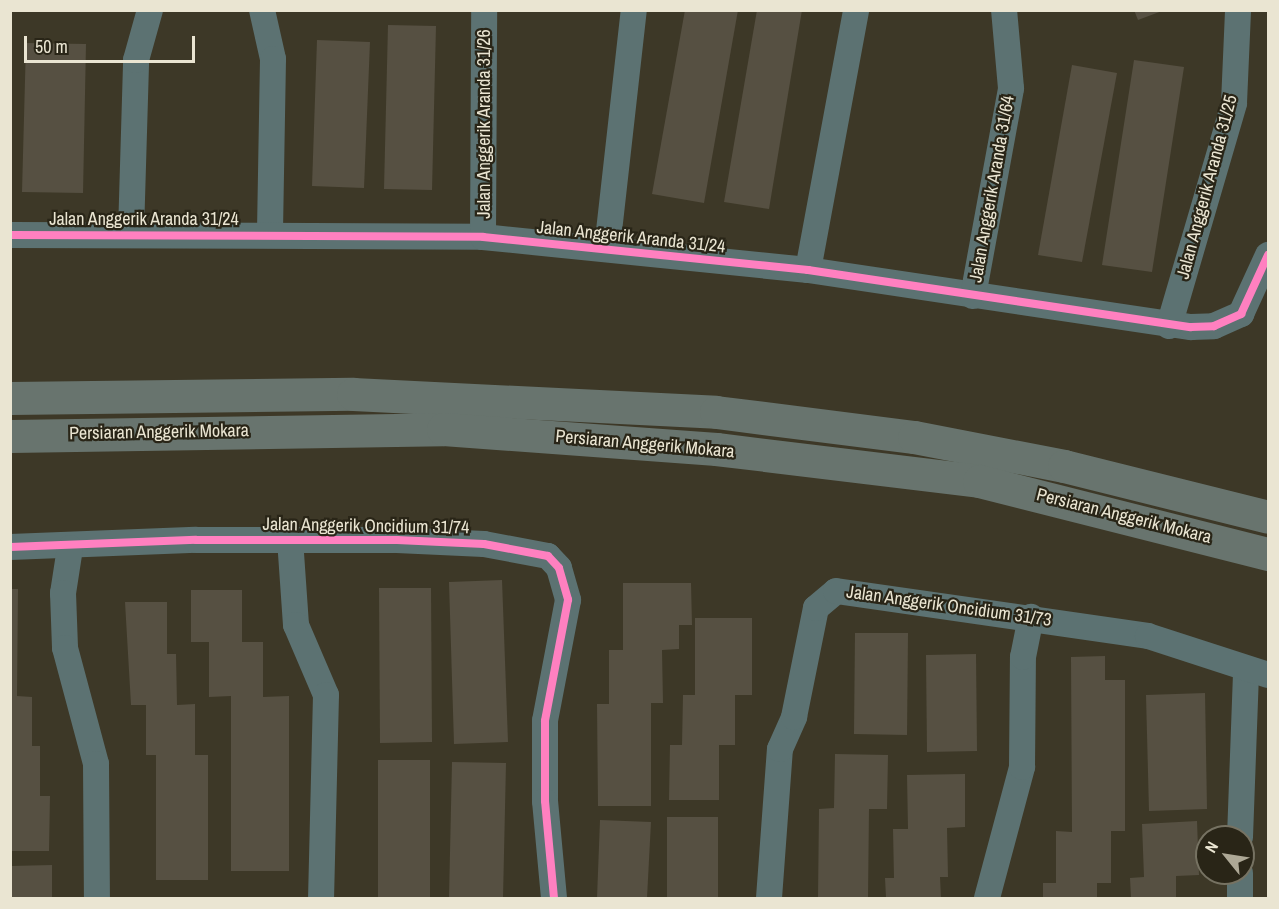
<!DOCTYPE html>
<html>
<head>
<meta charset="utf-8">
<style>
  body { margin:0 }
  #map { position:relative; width:1279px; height:909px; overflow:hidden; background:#3d3827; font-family:"Archivo Narrow",sans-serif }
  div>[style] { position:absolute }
  .building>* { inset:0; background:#565042 }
  .minor>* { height:26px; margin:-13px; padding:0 13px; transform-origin:13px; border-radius:13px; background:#5c7272 }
  .primary>* { height:33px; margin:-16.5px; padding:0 16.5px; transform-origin:16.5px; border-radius:16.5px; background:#68746e }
  .cycleway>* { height:8px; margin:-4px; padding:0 4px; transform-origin:4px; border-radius:4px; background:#ff80c0 }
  span { translate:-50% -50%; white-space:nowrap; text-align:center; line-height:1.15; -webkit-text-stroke:4.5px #292517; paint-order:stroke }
  .street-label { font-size:18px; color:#eae5d2 }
  .frame { position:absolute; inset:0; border:12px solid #eae5d2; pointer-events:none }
  .north { position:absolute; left:1195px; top:825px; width:60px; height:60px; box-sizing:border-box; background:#292517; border:2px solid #767262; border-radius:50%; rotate:300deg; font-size:16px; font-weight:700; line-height:24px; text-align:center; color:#eae5d2 }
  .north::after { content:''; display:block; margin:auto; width:21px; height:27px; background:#ada896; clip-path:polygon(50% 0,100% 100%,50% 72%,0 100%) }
  .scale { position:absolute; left:24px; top:36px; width:171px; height:27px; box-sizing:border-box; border:3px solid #eae5d2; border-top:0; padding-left:8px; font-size:18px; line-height:21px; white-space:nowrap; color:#eae5d2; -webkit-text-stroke:4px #292517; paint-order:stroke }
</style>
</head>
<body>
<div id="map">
  <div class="building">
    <div style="clip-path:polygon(685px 10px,738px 10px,704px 203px,652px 194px)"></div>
    <div style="clip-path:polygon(757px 10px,802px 10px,769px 209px,724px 202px)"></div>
    <div style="clip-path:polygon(1134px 10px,1162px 10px,1162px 11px,1138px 20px)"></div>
    <div style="clip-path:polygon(388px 25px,436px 26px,432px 190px,384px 189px)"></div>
    <div style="clip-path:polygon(317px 40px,370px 42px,364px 188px,312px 186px)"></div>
    <div style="clip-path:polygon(26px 43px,86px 44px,83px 193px,22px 192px)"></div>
    <div style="clip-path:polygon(1134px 60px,1184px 67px,1152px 272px,1102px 265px)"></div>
    <div style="clip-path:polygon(1072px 65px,1117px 73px,1082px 262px,1038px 255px)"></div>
    <div style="clip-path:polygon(502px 580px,508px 742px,454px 744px,449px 582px)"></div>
    <div style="clip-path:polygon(623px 583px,691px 583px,692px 625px,679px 625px,679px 649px,662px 650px,663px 703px,651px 703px,651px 806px,598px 806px,597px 704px,609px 704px,609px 650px,623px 650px)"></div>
    <div style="clip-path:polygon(379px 588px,431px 588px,432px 742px,380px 743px)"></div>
    <div style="clip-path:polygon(10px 589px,18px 589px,17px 696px,32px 697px,32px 746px,40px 746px,40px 796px,50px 796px,49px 851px,10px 851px)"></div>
    <div style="clip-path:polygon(191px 590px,242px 590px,242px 642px,263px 642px,263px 697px,289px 696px,289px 871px,231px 871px,231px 696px,209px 697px,209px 642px,191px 642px)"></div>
    <div style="clip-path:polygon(125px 602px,167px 602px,167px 654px,176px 654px,177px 705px,195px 704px,195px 755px,208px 755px,208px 880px,156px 880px,156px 755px,146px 755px,146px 705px,131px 705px)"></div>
    <div style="clip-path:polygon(695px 618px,752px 618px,752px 695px,735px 695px,735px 745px,719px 745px,719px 800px,669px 800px,670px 745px,682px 745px,683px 695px,695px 695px)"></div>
    <div style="clip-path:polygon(855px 633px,908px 633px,907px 735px,854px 734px)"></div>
    <div style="clip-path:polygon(976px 654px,977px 751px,927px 752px,926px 655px)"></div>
    <div style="clip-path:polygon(1105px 656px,1105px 680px,1125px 680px,1125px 831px,1111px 831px,1111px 883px,1097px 883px,1097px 898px,1043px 898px,1043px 883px,1056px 883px,1056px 831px,1072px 832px,1071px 657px)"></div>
    <div style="clip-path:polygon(1205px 693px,1207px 809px,1149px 811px,1146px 695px)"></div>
    <div style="clip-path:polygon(835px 754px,888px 755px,887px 809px,869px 809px,868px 898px,818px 898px,819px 809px,834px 808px)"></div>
    <div style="clip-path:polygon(378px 760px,430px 760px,430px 898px,378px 898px)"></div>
    <div style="clip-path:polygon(452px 762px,506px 763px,503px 898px,449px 898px)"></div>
    <div style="clip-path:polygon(965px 774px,965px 827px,947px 828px,948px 877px,940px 877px,941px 898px,886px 898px,885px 878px,894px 878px,893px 829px,908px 829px,907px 775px)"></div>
    <div style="clip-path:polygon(667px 817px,718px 817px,718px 898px,667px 898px)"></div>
    <div style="clip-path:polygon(600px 820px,651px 822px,647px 898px,597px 898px)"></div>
    <div style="clip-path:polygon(1197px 821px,1199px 875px,1176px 876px,1176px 898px,1131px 898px,1130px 878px,1144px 877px,1142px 824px)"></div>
    <div style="clip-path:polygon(52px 865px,52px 898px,10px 898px,10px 866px)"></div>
  </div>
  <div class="minor">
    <div style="left:262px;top:10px;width:50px;rotate:77.3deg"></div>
    <div style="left:273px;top:59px;width:175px;rotate:91deg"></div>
    <div style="left:131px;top:233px;width:173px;rotate:-88.3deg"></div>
    <div style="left:136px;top:60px;width:52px;rotate:-74.4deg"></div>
    <div style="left:10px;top:235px;width:473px;rotate:0.2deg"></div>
    <div style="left:483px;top:237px;width:327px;rotate:5.8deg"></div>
    <div style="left:808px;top:270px;width:387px;rotate:8.5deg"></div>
    <div style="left:1191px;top:327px;width:23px;rotate:-2deg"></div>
    <div style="left:1214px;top:326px;width:30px;rotate:-24deg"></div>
    <div style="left:1241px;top:314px;width:65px;rotate:-65.4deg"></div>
    <div style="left:483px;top:237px;width:227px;rotate:-89.7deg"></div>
    <div style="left:607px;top:249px;width:241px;rotate:-83.6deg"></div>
    <div style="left:808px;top:270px;width:264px;rotate:-79.5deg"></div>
    <div style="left:973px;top:296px;width:211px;rotate:-79.6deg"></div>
    <div style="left:1011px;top:88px;width:78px;rotate:-95.1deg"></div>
    <div style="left:1169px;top:326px;width:232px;rotate:-73.7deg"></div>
    <div style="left:1234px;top:103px;width:93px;rotate:-87.5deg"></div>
    <div style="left:290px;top:539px;width:86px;rotate:86deg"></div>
    <div style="left:296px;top:625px;width:76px;rotate:66.8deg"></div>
    <div style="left:326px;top:695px;width:203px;rotate:91.4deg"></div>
    <div style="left:10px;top:547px;width:186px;rotate:-2.2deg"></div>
    <div style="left:196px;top:540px;width:201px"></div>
    <div style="left:397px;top:540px;width:87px;rotate:2.6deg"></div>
    <div style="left:484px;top:544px;width:65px;rotate:10.6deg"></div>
    <div style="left:548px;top:556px;width:16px;rotate:47deg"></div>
    <div style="left:559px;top:568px;width:33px;rotate:74deg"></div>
    <div style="left:568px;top:600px;width:123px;rotate:100.8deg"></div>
    <div style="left:545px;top:721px;width:80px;rotate:90deg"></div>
    <div style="left:545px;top:801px;width:97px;rotate:84.7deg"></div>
    <div style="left:70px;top:548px;width:46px;rotate:98.8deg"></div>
    <div style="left:63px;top:593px;width:55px;rotate:87.9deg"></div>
    <div style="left:65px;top:648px;width:120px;rotate:75deg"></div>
    <div style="left:96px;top:764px;width:134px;rotate:89.6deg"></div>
    <div style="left:1240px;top:837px;width:166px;rotate:-87.9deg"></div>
    <div style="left:769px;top:898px;width:149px;rotate:-85.8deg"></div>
    <div style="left:780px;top:749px;width:35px;rotate:-66deg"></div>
    <div style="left:794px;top:717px;width:111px;rotate:-78.6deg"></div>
    <div style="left:816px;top:608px;width:26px;rotate:-40deg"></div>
    <div style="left:836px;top:591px;width:315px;rotate:8.2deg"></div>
    <div style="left:1148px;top:636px;width:126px;rotate:18deg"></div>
    <div style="left:987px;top:898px;width:136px;rotate:-75deg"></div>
    <div style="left:1022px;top:767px;width:110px;rotate:-89.5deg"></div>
    <div style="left:1023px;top:657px;width:41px;rotate:-78.7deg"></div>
    <div style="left:1240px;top:898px;width:25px;rotate:-90deg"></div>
  </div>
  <div class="primary">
    <div style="left:10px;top:398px;width:343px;rotate:-0.7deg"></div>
    <div style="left:353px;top:394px;width:363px;rotate:2.8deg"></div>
    <div style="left:716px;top:412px;width:200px;rotate:7.2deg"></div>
    <div style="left:914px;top:437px;width:153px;rotate:10.9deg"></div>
    <div style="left:1064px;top:466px;width:210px;rotate:14deg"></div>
    <div style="left:10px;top:436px;width:433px;rotate:-0.9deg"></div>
    <div style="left:443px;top:429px;width:274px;rotate:4.2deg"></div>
    <div style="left:716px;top:449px;width:265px;rotate:6.9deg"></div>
    <div style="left:979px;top:481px;width:298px;rotate:14.2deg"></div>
  </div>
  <div class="cycleway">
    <div style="left:10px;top:235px;width:473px;rotate:0.2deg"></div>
    <div style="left:483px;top:237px;width:327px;rotate:5.8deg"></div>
    <div style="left:808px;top:270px;width:387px;rotate:8.5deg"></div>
    <div style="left:1191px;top:327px;width:23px;rotate:-2deg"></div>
    <div style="left:1214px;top:326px;width:30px;rotate:-24deg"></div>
    <div style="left:1241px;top:314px;width:65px;rotate:-65.4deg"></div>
    <div style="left:10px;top:547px;width:186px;rotate:-2.2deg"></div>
    <div style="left:196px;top:540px;width:201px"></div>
    <div style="left:397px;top:540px;width:87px;rotate:2.6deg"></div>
    <div style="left:484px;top:544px;width:65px;rotate:10.6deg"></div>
    <div style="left:548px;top:556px;width:16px;rotate:47deg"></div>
    <div style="left:559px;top:568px;width:33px;rotate:74deg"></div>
    <div style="left:568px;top:600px;width:123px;rotate:100.8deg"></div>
    <div style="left:545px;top:721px;width:80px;rotate:90deg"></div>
    <div style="left:545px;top:801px;width:97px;rotate:84.7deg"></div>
  </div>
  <div class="street-label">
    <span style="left:484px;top:124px;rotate:-90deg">Jalan Anggerik Aranda 31/26</span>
    <span style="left:1207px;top:187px;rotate:-75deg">Jalan Anggerik Aranda 31/25</span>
    <span style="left:992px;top:189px;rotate:-80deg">Jalan Anggerik Aranda 31/64</span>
    <span style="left:144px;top:219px">Jalan Anggerik Aranda 31/24</span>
    <span style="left:631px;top:237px;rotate:6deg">Jalan Anggerik Aranda 31/24</span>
    <span style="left:159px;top:432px;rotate:-1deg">Persiaran Anggerik Mokara</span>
    <span style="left:645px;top:444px;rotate:5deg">Persiaran Anggerik Mokara</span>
    <span style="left:1124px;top:516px;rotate:14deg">Persiaran Anggerik Mokara</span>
    <span style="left:366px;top:526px;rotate:1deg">Jalan Anggerik Oncidium 31/74</span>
    <span style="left:949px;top:606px;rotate:8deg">Jalan Anggerik Oncidium 31/73</span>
  </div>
  <div class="frame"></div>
  <div class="north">N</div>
  <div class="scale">50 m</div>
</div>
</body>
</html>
